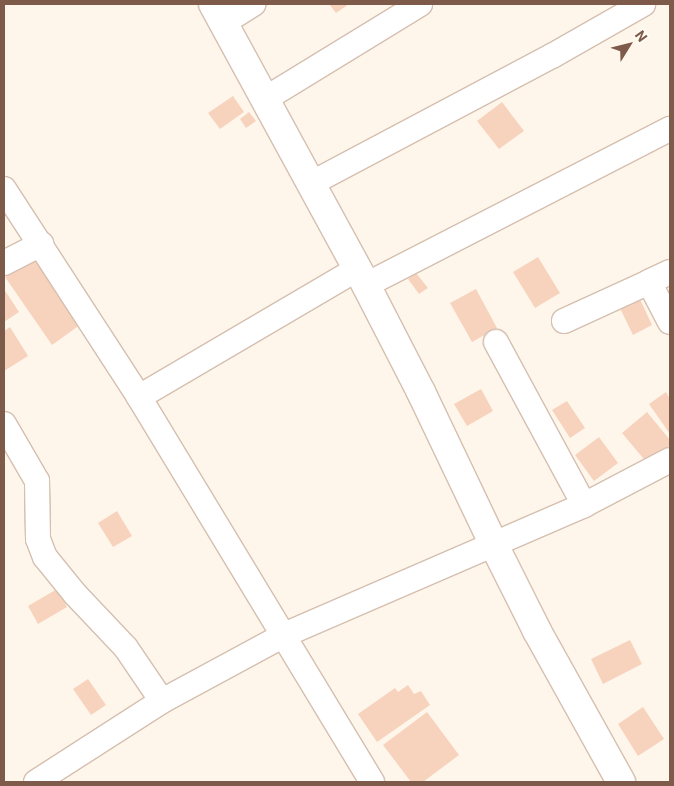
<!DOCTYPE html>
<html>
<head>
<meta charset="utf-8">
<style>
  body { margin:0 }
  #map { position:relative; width:674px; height:786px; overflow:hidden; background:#fef6ea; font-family:Roboto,sans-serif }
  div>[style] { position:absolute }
  .building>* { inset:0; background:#f7d3be }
  .roads { filter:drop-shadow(1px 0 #d5bfb0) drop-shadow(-1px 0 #d5bfb0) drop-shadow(0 1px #d5bfb0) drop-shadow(0 -1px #d5bfb0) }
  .minor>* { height:24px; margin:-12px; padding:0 12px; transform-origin:12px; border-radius:12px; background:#fff }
  .tertiary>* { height:28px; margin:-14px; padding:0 14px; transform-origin:14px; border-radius:14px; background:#fff }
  span { translate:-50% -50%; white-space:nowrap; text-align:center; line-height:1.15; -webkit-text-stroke:4.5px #fffaf2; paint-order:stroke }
  .frame { position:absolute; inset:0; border:5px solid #7d5a49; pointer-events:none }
  .north { position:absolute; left:604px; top:20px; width:50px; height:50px; -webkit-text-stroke:4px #fffaf2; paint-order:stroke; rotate:54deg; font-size:14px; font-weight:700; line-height:20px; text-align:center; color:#7d5a49 }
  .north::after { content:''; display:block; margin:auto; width:18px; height:22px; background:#7d5a49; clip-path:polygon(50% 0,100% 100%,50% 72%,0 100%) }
</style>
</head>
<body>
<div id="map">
  <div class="building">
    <div style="clip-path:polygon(329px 4px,349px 4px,336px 13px)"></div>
    <div style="clip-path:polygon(233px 96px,244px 112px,220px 129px,208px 113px)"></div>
    <div style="clip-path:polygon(502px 102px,524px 131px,499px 149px,477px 121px)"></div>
    <div style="clip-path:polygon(249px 112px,256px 121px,246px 128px,240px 119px)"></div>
    <div style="clip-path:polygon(38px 255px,84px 322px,52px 345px,5px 277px)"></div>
    <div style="clip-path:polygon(538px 257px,560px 293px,535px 308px,513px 272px)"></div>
    <div style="clip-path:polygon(416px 273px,428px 288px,419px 294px,408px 279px)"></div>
    <div style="clip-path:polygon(4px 289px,19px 312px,4px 322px)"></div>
    <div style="clip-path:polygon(476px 289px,497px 328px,472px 342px,450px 303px)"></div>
    <div style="clip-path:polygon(638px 295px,652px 325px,633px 335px,618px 304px)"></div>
    <div style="clip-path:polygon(10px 327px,28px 356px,4px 371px,4px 331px)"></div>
    <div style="clip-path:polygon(481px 389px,493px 411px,467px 426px,454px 404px)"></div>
    <div style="clip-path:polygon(666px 392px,670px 399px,670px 434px,649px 404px)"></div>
    <div style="clip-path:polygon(567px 401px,585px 428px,570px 438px,552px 410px)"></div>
    <div style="clip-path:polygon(647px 412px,670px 440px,670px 445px,648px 464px,622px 433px)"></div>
    <div style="clip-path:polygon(599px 437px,618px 463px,594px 481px,575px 455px)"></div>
    <div style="clip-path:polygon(117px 511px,132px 536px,113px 547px,98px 523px)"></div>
    <div style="clip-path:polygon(57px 589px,67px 607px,38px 624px,28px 606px)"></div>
    <div style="clip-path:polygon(630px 640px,642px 664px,603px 684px,591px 659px)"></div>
    <div style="clip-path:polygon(88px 679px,106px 705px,91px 715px,73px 689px)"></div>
    <div style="clip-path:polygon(408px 685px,414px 694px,421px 691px,430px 705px,377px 742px,358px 714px,395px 688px,398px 692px)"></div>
    <div style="clip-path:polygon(643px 707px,664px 739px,638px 756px,618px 724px)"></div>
    <div style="clip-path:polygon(427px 712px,459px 755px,423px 782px,411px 782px,383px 745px)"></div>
  </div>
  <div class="roads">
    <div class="minor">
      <div style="left:223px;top:23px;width:36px;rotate:-32deg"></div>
      <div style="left:265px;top:99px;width:182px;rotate:-31.5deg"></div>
      <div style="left:312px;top:183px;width:272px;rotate:-27.9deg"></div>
      <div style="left:552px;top:56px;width:105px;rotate:-29.7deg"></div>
      <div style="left:4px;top:189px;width:248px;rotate:57deg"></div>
      <div style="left:139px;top:397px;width:450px;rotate:58.8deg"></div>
      <div style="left:4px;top:263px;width:42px;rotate:-27.2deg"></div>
      <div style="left:670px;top:272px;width:23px;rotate:155deg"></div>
      <div style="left:649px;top:282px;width:45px;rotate:62.3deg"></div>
      <div style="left:366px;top:285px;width:342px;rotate:-27.2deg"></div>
      <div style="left:564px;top:321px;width:94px;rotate:-24.6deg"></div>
      <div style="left:496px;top:342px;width:185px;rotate:61.6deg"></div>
      <div style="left:139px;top:397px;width:253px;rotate:-30.4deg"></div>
      <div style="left:4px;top:424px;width:66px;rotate:59.9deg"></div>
      <div style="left:37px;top:481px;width:58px;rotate:89deg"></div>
      <div style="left:38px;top:539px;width:19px;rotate:69deg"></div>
      <div style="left:45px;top:557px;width:48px;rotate:51deg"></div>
      <div style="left:75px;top:594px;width:74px;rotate:46.6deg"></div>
      <div style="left:126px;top:648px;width:64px;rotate:55.8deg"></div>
      <div style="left:36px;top:782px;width:150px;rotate:-32.7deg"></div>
      <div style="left:162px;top:701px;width:139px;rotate:-28.4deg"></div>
      <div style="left:284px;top:635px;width:327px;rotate:-23.4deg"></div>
      <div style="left:584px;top:505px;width:97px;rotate:-27.6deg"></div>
    </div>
    <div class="tertiary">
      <div style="left:213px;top:4px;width:320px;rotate:61.4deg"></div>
      <div style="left:366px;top:285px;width:120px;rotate:62.8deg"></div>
      <div style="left:421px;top:392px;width:170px;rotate:64.5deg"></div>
      <div style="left:494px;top:545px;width:96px;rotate:63.4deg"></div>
      <div style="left:537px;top:631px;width:173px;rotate:60.9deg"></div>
    </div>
  </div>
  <div class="frame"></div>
  <div class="north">N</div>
</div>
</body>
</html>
